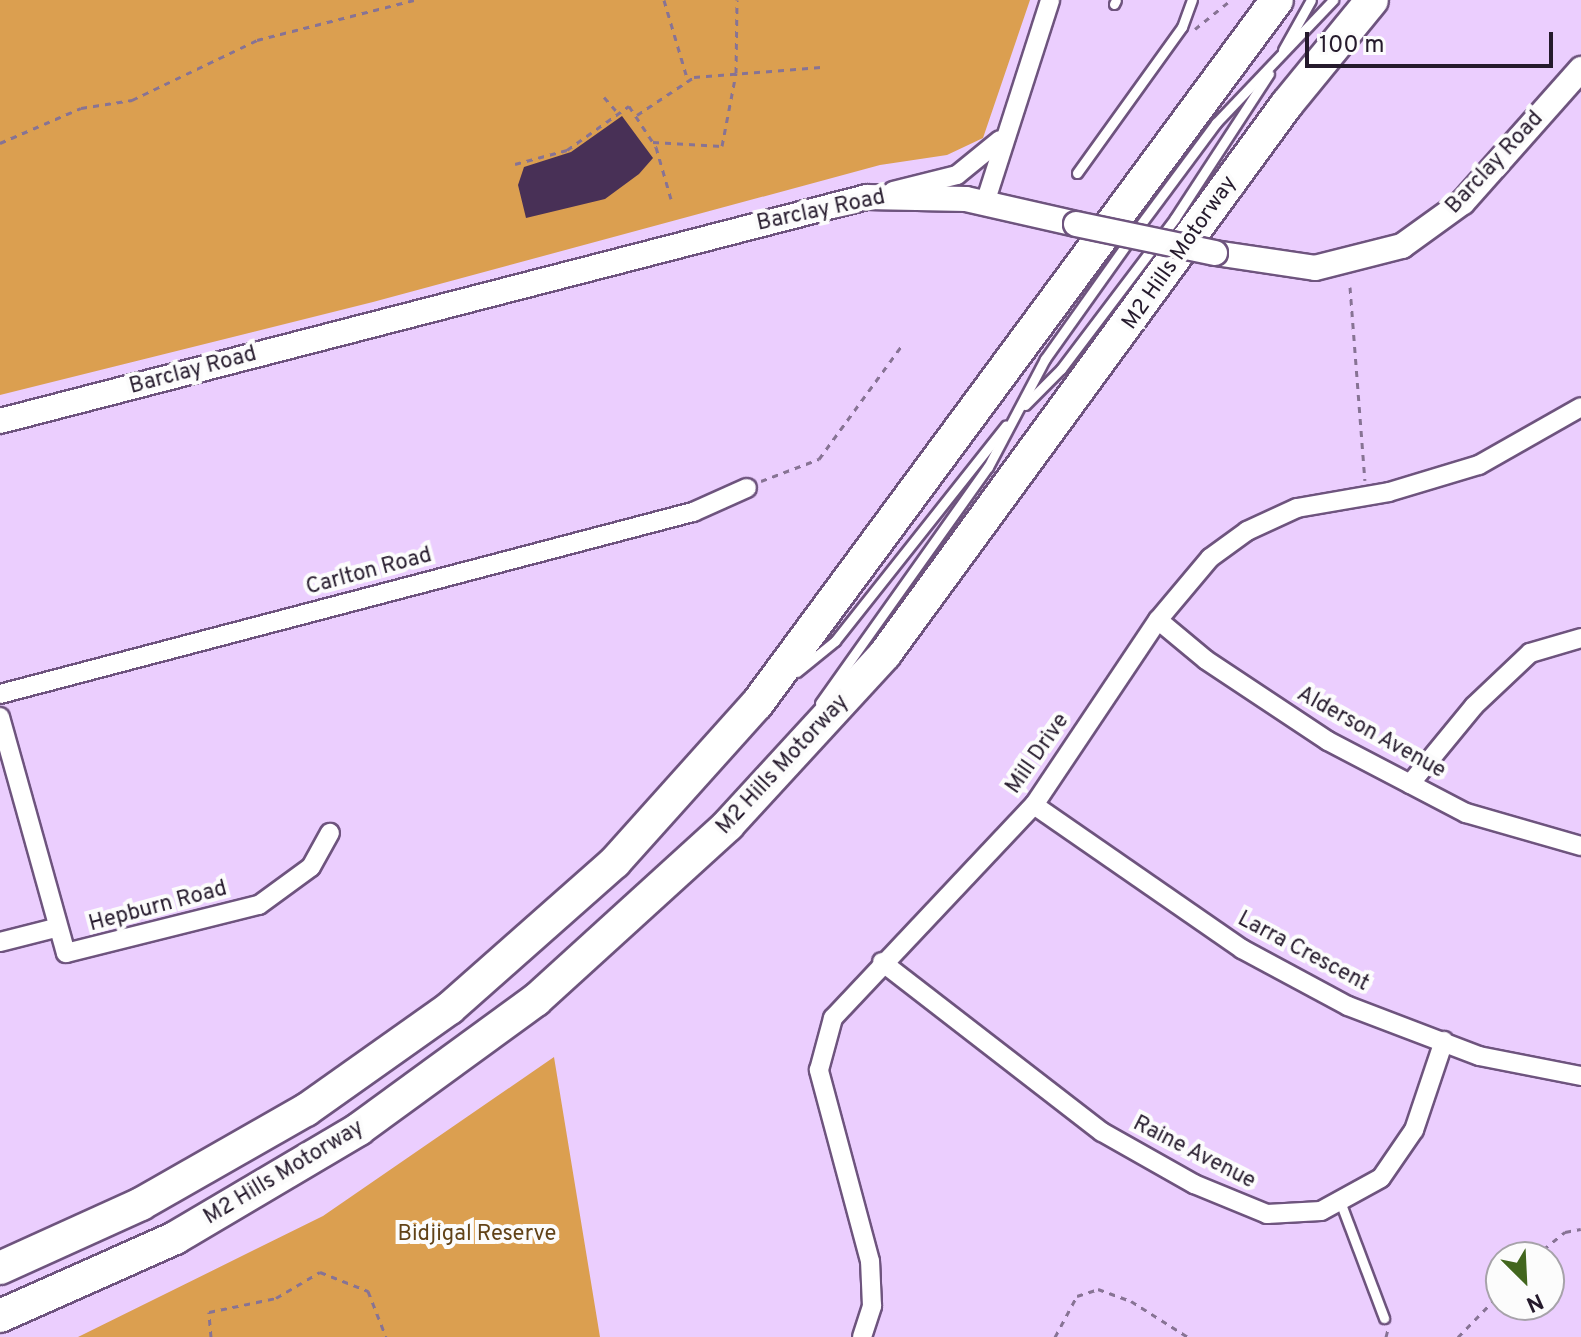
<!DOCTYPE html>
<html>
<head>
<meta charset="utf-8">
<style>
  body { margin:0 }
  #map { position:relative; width:1581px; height:1337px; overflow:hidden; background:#ebcefe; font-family:Overpass,sans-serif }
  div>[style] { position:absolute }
  .green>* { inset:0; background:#db9f50 }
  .building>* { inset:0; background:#483056 }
  .path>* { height:3px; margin-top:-1.5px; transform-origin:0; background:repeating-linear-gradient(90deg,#877394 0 6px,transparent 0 12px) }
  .roads { filter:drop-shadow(2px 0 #6e547e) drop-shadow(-2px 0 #6e547e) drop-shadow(0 2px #6e547e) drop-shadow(0 -2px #6e547e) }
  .service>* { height:9px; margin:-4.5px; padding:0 4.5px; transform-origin:4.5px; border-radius:4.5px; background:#fff }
  .minor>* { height:18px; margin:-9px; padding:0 9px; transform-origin:9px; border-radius:9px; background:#fff }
  .secondary>* { height:24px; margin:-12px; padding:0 12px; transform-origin:12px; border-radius:12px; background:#fff }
  .motorway>* { height:32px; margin:-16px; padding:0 16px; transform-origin:16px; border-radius:16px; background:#fff }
  .bridges { filter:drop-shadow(2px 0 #6e547e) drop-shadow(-2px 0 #6e547e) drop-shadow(0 2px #6e547e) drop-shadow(0 -2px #6e547e) }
  .secondary-bridge>* { height:24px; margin:-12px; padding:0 12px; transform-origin:12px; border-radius:12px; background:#fff }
  span { translate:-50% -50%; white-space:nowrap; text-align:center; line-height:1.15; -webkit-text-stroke:8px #fcfcfc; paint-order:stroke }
  .street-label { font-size:22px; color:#251a2c }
  .park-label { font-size:22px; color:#614217 }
  .north { position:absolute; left:1485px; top:1241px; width:80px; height:80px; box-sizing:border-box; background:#fcfcfc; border:2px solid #a6a2a9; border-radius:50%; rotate:156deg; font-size:22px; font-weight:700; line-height:32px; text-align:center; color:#251a2c }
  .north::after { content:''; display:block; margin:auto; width:28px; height:36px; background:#42661e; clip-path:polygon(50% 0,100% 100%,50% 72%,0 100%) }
  .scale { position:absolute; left:1305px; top:32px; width:248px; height:36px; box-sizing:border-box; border:4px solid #251a2c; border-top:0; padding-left:10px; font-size:24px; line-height:28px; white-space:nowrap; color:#251a2c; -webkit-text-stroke:6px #fcfcfc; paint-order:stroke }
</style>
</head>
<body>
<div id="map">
  <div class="green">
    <div style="clip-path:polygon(0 0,1030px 0,983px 138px,947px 155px,880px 165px,373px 302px,0 395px)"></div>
    <div style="clip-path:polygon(554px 1057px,600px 1337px,78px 1337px,323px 1216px)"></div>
  </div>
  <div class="building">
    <div style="clip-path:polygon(622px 116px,653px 158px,639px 174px,605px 199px,526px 218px,518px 185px,524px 167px,571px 152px)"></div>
  </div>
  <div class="path">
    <div style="left:664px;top:0;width:84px;rotate:73.5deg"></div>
    <div style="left:1195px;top:29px;width:46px;rotate:-38.9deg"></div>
    <div style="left:604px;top:97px;width:21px;rotate:49deg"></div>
    <div style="left:637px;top:115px;width:69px;rotate:-33.7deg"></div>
    <div style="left:694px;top:77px;width:127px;rotate:-4.5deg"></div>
    <div style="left:653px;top:142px;width:69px;rotate:3.3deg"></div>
    <div style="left:722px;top:146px;width:74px;rotate:-79.1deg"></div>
    <div style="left:736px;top:73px;width:73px;rotate:-89.2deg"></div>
    <div style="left:0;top:143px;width:88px;rotate:-23.4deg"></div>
    <div style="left:81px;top:108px;width:52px;rotate:-8.9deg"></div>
    <div style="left:132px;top:100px;width:139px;rotate:-25.6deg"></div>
    <div style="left:257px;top:40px;width:162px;rotate:-14.3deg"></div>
    <div style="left:515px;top:164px;width:54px;rotate:-15.1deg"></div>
    <div style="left:567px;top:150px;width:76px;rotate:-35.4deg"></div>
    <div style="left:629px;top:106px;width:49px;rotate:56.6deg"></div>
    <div style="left:656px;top:147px;width:54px;rotate:73.9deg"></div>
    <div style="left:1350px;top:287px;width:194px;rotate:85.6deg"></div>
    <div style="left:761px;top:481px;width:62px;rotate:-20.8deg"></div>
    <div style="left:819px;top:459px;width:141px;rotate:-53.9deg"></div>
    <div style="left:1534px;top:1257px;width:40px;rotate:-39deg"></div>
    <div style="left:1565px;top:1232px;width:16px;rotate:-11deg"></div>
    <div style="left:211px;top:1337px;width:25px;rotate:-95deg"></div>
    <div style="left:209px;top:1312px;width:68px;rotate:-11.8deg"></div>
    <div style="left:276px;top:1298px;width:51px;rotate:-30.6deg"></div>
    <div style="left:320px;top:1272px;width:52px;rotate:21.6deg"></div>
    <div style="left:368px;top:1291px;width:49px;rotate:68.6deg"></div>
    <div style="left:1055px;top:1337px;width:47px;rotate:-61.8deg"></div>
    <div style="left:1077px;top:1296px;width:22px;rotate:-18deg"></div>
    <div style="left:1098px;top:1289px;width:35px;rotate:20deg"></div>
    <div style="left:1131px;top:1301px;width:67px;rotate:32.3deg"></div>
    <div style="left:1386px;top:1337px;width:8px;rotate:-76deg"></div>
    <div style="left:1458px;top:1337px;width:62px;rotate:-45.7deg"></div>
  </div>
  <div class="roads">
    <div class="service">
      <div style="left:1114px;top:4px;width:4px;rotate:-63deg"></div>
      <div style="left:1283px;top:50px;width:57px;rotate:-60.8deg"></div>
      <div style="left:1077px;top:173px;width:180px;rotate:-54.3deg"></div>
      <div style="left:1182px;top:27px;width:29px;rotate:-70deg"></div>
      <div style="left:1025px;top:405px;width:51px;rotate:-45deg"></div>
      <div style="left:1061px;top:369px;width:189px;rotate:-52.9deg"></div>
      <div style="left:1175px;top:218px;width:172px;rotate:-56.9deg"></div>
      <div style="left:797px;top:672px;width:49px;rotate:-39.2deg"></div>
      <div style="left:835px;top:641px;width:275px;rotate:-51.6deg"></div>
      <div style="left:820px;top:703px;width:290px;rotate:-54.6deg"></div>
      <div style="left:988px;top:467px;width:122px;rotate:-62.2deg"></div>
      <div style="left:1045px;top:359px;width:161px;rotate:-54.6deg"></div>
      <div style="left:1138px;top:228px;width:131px;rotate:-53.4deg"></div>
      <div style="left:1216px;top:123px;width:170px;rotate:-46.4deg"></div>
      <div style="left:1341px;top:1204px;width:122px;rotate:69.3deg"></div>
    </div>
    <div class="minor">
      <div style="left:893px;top:191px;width:66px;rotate:-14deg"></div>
      <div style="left:957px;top:175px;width:55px;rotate:-39.1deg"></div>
      <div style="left:985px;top:203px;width:213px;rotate:-72.2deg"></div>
      <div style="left:1158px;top:620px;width:62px;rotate:39.8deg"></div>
      <div style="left:1206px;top:660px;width:146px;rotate:33.6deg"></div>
      <div style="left:1328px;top:741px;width:156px;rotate:27.6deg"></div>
      <div style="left:1466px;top:813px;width:120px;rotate:16deg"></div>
      <div style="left:0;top:694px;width:717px;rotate:-14.72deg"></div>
      <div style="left:693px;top:512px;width:59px;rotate:-24deg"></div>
      <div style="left:0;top:717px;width:245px;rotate:74.4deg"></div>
      <div style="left:66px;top:953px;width:199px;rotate:-14deg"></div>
      <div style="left:259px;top:905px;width:64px;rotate:-36.2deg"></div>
      <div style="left:311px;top:867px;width:39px;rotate:-61deg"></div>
      <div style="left:1410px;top:784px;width:101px;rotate:-50.6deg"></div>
      <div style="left:1474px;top:706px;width:77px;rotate:-43.4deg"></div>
      <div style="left:1530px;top:653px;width:53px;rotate:-16.4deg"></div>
      <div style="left:1034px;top:805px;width:253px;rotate:34.7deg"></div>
      <div style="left:1242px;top:949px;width:120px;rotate:28.3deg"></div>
      <div style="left:1348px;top:1006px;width:140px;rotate:20.9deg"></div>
      <div style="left:1479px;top:1056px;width:104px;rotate:11.1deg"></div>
      <div style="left:0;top:942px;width:57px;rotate:-14.3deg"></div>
      <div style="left:882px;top:962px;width:278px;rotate:37.7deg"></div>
      <div style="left:1102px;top:1132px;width:106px;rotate:29.5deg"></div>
      <div style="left:1194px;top:1184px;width:79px;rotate:22.3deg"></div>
      <div style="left:1267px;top:1214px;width:54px;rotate:-3.2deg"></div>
      <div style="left:1321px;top:1211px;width:68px;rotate:-28.8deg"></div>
      <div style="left:1381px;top:1178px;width:58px;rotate:-55.5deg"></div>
      <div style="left:1414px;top:1130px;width:94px;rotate:-71.4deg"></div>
      <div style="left:862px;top:1337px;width:33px;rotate:-72deg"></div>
      <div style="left:872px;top:1306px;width:45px;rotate:-92.5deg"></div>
      <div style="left:870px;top:1261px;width:198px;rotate:-105deg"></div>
      <div style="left:819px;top:1070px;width:54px;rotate:-74.9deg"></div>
      <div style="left:833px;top:1018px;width:293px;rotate:-46.7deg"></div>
      <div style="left:1034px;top:805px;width:223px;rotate:-56.2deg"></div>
      <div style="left:1158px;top:620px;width:81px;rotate:-50deg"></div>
      <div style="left:1210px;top:558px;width:46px;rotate:-36.1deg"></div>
      <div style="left:1247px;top:531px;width:55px;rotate:-24.7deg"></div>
      <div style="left:1297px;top:508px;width:93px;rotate:-9.9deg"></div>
      <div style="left:1389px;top:492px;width:94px;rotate:-16.7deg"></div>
      <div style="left:1479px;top:465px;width:117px;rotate:-29.6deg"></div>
    </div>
    <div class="secondary">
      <div style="left:1215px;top:253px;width:101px;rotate:8.5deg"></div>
      <div style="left:1315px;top:268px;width:90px;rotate:-14.2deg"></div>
      <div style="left:1402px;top:246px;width:75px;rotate:-35.8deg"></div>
      <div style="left:1463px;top:202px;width:178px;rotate:-48.4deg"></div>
      <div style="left:0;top:421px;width:895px;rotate:-14.49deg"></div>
      <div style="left:867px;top:197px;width:99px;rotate:1.2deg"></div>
      <div style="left:966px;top:199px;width:113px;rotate:12.8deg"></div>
    </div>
    <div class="motorway">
      <div style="left:0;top:1268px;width:155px;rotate:-24.4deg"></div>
      <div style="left:141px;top:1204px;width:190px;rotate:-29.7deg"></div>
      <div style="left:306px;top:1110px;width:176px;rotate:-35.3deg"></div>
      <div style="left:450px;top:1008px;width:220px;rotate:-41.5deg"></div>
      <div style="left:615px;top:862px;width:212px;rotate:-48.1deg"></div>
      <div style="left:757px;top:704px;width:875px;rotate:-53.55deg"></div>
      <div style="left:0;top:1316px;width:192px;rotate:-24deg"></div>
      <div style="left:175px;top:1238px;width:214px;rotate:-30.6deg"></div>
      <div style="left:359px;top:1129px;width:219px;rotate:-36.1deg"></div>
      <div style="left:536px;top:1000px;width:260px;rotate:-42.3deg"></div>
      <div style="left:728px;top:825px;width:232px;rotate:-47.4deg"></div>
      <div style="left:885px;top:654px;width:681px;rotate:-53.84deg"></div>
      <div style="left:1287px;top:104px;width:134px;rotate:-50.7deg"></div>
    </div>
  </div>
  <div class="bridges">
    <div class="secondary-bridge">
      <div style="left:1076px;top:224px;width:142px;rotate:11.8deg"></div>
    </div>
  </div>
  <div class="street-label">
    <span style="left:1495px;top:163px;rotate:-47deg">Barclay Road</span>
    <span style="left:821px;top:211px;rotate:-12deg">Barclay Road</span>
    <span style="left:1180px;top:253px;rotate:-55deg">M2 Hills Motorway</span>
    <span style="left:193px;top:371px;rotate:-15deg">Barclay Road</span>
    <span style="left:369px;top:572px;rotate:-15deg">Carlton Road</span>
    <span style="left:1371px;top:733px;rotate:29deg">Alderson Avenue</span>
    <span style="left:1038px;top:754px;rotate:-55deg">Mill Drive</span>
    <span style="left:783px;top:765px;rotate:-47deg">M2 Hills Motorway</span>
    <span style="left:158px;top:907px;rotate:-15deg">Hepburn Road</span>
    <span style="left:1303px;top:952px;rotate:28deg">Larra Crescent</span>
    <span style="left:1194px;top:1153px;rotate:27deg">Raine Avenue</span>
    <span style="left:284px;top:1173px;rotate:-31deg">M2 Hills Motorway</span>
  </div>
  <div class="park-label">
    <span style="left:477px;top:1235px">Bidjigal Reserve</span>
  </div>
  <div class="north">N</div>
  <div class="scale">100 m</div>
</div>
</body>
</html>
